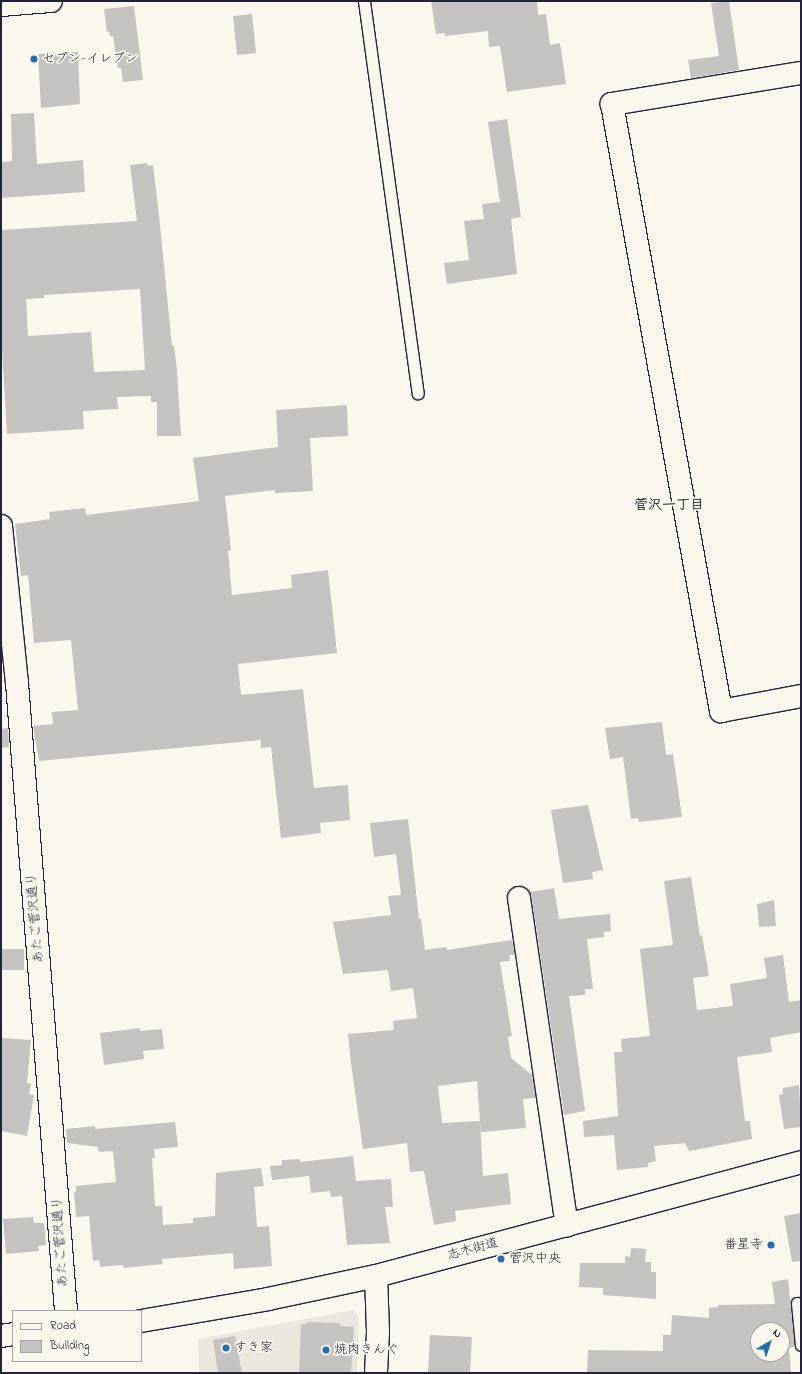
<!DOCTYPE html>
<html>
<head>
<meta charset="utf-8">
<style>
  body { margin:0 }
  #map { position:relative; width:802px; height:1374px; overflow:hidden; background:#fbf7ec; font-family:"Indie Flower","Klee One",sans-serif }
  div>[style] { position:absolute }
  .built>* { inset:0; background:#ebe7df }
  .building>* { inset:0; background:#c6c2c0 }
  .roads { filter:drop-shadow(1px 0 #22223b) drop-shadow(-1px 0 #22223b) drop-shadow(0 1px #22223b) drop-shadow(0 -1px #22223b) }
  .lane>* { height:11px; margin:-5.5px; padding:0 5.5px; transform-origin:5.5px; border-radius:5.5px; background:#fbf7ec }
  .street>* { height:22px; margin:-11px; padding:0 11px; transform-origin:11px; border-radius:11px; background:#fbf7ec }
  .secondary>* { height:22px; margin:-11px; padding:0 11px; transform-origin:11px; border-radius:11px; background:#fbf7ec }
  .primary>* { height:22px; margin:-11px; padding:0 11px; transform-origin:11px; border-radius:11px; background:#fbf7ec }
  .dots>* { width:11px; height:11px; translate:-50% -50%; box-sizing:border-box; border:2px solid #fbf7ec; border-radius:50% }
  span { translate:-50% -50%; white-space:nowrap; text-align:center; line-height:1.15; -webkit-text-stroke:3.5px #fbf7ec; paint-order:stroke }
  .poi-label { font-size:13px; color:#22223b }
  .left { translate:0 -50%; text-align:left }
  .right { translate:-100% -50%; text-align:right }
  .street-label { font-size:13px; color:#22223b }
  .neighbourhood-label { font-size:14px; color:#22223b; font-weight:700 }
  .frame { position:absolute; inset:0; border:2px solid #22223b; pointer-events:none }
  .legend { position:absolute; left:12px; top:1310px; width:130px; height:52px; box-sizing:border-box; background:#fbf7ec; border:1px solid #a4a2a5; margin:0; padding:5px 7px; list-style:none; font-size:12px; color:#22223b }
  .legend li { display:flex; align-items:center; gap:8px; height:20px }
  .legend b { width:20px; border:1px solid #a4a2a5 }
  .north { position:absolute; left:750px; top:1322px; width:40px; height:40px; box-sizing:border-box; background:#fbf7ec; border:1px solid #a4a2a5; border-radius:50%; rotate:39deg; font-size:11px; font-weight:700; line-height:16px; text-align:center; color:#22223b }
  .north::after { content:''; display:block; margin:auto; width:14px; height:18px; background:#1f6fb2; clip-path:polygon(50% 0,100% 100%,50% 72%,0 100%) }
</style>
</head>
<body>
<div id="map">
  <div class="built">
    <div style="clip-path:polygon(353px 1310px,359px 1315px,357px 1373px,199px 1373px,198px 1339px)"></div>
  </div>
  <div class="building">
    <div style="clip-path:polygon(431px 1px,537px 1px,538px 15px,546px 14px,550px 45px,560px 43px,566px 84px,507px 92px,500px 46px,489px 47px,488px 31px,445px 36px,445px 33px,436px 34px)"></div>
    <div style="clip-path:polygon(729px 1px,739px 70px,691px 78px,688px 60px,719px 56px,711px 3px)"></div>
    <div style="clip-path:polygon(134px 6px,143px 80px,123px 82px,121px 68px,118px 68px,113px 36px,110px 36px,109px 31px,107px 32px,104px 9px)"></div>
    <div style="clip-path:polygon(252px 14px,256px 53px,237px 55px,233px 16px)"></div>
    <div style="clip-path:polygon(78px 52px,80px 104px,41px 108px,38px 54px)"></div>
    <div style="clip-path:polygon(34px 113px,37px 164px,83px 160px,85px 192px,1px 198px,1px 162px,12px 161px,11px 114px)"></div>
    <div style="clip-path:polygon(507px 119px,521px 217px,511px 219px,517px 274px,447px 284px,444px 263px,469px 260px,464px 221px,484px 219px,482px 204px,500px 202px,488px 122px)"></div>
    <div style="clip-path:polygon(evenodd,147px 163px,148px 166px,153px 165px,159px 215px,172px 346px,174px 346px,177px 370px,181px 436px,157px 436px,157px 402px,151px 402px,151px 396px,117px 397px,118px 409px,83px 411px,84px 429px,7px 434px,1px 332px,1px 230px,137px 221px,130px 165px,147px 163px,140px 289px,145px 370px,94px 372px,91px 332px,28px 336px,26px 299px,44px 298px,44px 295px,140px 289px)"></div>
    <div style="clip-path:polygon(347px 405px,348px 436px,310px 438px,313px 491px,275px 493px,275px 490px,225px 496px,231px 550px,228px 551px,232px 595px,292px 588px,291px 575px,328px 570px,337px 653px,238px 664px,241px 695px,303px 689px,314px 788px,348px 785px,350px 820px,320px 823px,321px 833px,281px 838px,271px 747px,261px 748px,261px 740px,39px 761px,33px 726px,53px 724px,52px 712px,78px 710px,71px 640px,34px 643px,28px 575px,21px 576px,15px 524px,50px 519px,49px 512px,85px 508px,86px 515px,199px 501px,193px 458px,278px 447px,276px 410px)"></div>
    <div style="clip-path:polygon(662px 722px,666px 755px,673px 754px,682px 817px,639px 822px,638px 818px,631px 819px,623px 757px,610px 759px,605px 728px)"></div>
    <div style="clip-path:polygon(8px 728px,9px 747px,1px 748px,1px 729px)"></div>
    <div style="clip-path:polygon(588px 805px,603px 870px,592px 872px,593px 879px,563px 883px,551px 810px)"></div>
    <div style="clip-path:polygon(evenodd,408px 819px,419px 919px,421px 919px,425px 950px,446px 947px,447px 950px,512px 940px,515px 955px,509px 955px,510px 961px,500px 962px,512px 1036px,508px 1037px,511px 1058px,532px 1075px,536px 1098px,523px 1099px,526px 1128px,481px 1132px,480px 1121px,483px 1176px,508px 1173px,511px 1204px,455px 1211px,456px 1221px,434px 1225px,424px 1171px,410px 1172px,407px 1143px,363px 1149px,351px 1063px,348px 1034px,394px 1030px,393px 1021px,417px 1018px,413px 988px,391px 991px,388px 970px,343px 974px,333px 922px,391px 915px,388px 896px,401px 895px,396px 854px,374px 857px,370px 823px,408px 819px,477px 1081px,480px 1121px,442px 1123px,438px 1086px,477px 1081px)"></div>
    <div style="clip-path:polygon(691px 877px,700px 936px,702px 935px,709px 976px,693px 978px,697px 1010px,733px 1006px,730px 984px,767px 978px,764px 958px,783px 955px,789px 1002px,801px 1000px,801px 1032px,770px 1038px,772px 1052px,737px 1057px,745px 1121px,750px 1121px,752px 1139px,689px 1151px,685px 1143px,654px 1146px,656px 1161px,648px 1163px,648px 1167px,617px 1170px,614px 1135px,584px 1137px,583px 1121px,618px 1116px,614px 1052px,622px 1052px,621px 1039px,650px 1036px,640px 949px,673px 945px,664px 881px)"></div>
    <div style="clip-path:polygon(554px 888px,559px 919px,610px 914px,611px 931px,604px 932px,604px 937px,587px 939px,593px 989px,585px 989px,585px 995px,569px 996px,585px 1111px,564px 1115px,531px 892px)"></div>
    <div style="clip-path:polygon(774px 900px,776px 926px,759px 927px,757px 904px)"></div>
    <div style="clip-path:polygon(2px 949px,24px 949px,24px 970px,2px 970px)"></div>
    <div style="clip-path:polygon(140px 1028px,140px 1031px,162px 1029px,164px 1049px,143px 1051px,144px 1059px,104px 1065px,100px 1033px)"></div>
    <div style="clip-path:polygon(1px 1038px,31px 1040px,27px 1083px,31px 1084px,29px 1094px,34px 1095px,27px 1136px,1px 1131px)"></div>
    <div style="clip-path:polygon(799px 1085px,801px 1127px,784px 1129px,779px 1095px,783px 1094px,783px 1088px)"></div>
    <div style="clip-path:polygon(175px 1122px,178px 1147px,154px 1149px,155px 1158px,152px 1158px,155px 1206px,162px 1206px,163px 1225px,193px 1223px,193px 1218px,215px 1216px,216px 1173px,261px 1168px,264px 1186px,254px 1187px,257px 1227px,269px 1226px,272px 1266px,234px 1269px,233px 1253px,162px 1259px,163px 1264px,124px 1268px,123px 1265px,100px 1267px,99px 1260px,93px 1261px,89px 1216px,76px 1217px,74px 1192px,76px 1192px,76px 1186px,116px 1182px,113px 1151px,99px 1152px,98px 1147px,67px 1143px,66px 1129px,95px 1126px,95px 1129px)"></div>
    <div style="clip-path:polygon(353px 1156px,356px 1181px,391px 1179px,393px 1207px,385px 1207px,390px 1243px,347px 1245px,342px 1196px,331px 1197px,330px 1191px,311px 1193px,309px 1176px,272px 1180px,270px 1166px,282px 1165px,282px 1160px,300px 1159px,300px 1162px)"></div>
    <div style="clip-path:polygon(801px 1213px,801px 1261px,792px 1262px,784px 1216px)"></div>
    <div style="clip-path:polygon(33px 1217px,34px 1223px,44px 1223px,46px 1245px,38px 1246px,39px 1251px,6px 1254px,3px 1219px)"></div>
    <div style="clip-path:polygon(631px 1248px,646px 1249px,645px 1262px,651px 1262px,651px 1272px,656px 1272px,656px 1299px,603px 1295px,603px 1288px,579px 1287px,580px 1263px,625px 1263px,625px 1256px,630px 1257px)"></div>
    <div style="clip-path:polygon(evenodd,788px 1279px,795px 1347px,789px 1348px,791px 1373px,587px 1372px,588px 1350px,663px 1351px,663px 1335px,671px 1335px,672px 1315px,709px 1318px,709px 1308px,718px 1307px,718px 1305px,775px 1304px,772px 1282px,788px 1279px,758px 1330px,782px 1330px,782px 1354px,758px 1354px,758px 1330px)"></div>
    <div style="clip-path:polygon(307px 1322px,340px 1323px,340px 1326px,354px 1327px,351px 1373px,299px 1373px,301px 1324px,307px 1324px)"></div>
    <div style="clip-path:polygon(430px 1335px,472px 1337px,470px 1373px,428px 1373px)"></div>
    <div style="clip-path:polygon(235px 1336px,242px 1373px,218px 1373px,213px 1340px)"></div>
  </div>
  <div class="roads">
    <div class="lane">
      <div style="left:364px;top:1px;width:396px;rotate:82.2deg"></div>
      <div style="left:797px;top:1303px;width:42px;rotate:84.6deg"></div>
    </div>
    <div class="street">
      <div style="left:1px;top:5px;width:50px;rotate:-4.6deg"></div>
      <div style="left:801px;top:73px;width:192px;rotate:170.7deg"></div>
      <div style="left:612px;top:104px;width:617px;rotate:79.82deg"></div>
      <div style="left:721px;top:711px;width:81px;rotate:-10.6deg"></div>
      <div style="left:519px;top:898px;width:331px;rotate:81.7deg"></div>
    </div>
    <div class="secondary">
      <div style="left:1px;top:526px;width:158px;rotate:84.2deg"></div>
      <div style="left:17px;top:683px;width:630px;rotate:85.54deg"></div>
      <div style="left:376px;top:1373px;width:41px;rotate:-87.2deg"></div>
      <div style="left:378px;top:1332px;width:56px;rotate:-92deg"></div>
    </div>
    <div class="primary">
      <div style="left:141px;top:1321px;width:129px;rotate:-9.8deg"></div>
      <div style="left:268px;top:1299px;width:110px;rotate:-12deg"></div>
      <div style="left:376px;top:1276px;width:440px;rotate:-15deg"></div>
      <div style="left:1px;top:1336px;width:12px;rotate:-9deg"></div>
    </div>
  </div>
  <div class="dots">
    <div style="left:34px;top:59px;background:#1f6fb2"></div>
    <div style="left:771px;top:1245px;background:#1f6fb2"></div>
    <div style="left:501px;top:1259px;background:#1f6fb2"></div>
    <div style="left:226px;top:1348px;background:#1f6fb2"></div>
    <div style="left:326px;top:1350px;background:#1f6fb2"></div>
  </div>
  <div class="poi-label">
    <span class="left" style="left:42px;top:59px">セブン-イレブン</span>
    <span class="right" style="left:763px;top:1245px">番星寺</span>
    <span class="left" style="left:509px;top:1259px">菅沢中央</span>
    <span class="left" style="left:234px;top:1348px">すき家</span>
    <span class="left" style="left:334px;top:1350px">焼肉きんぐ</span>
  </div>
  <div class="street-label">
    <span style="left:36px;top:918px;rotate:-95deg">あたご菅沢通り</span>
    <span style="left:61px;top:1242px;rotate:-94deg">あたご菅沢通り</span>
    <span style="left:473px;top:1250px;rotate:-15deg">志木街道</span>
  </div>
  <div class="neighbourhood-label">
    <span style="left:669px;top:506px">菅沢一丁目</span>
  </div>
  <div class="frame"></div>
  <ul class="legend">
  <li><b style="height:5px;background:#fbf7ec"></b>Road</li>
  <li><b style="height:11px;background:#c6c2c0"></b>Building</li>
  </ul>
  <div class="north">N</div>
</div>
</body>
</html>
